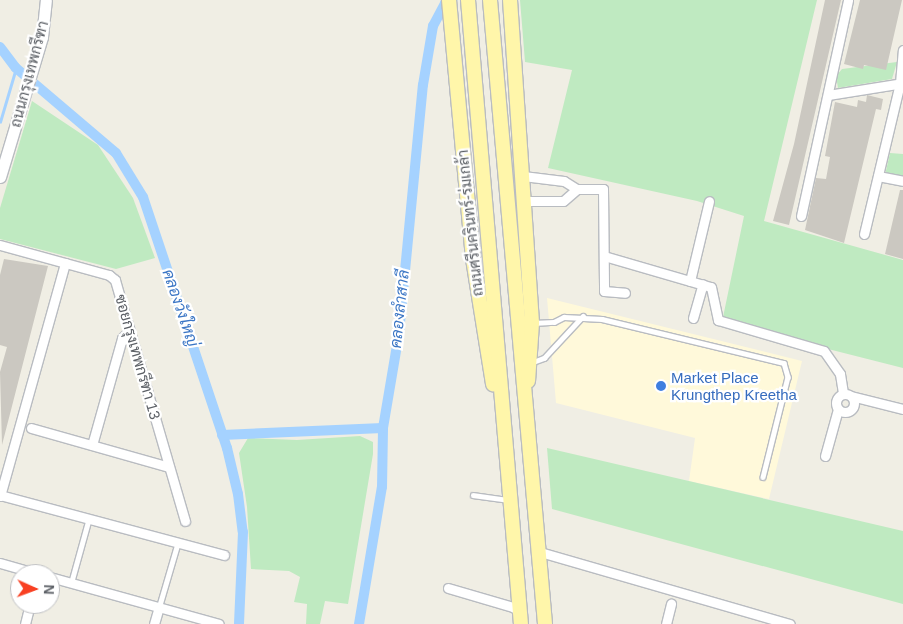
<!DOCTYPE html>
<html>
<head>
<meta charset="utf-8">
<style>
  body { margin:0 }
  #map { position:relative; width:903px; height:624px; overflow:hidden; background:#f0eee4; font-family:Helvetica,Sarabun,sans-serif }
  div>[style] { position:absolute }
  .commercial>* { inset:0; background:#fff9da }
  .green>* { inset:0; background:#bfeac1 }
  .stream>* { height:2.5px; margin:-1.25px; padding:0 1.25px; transform-origin:1.25px; border-radius:1.25px; background:#a5d2ff }
  .canal>* { height:10px; margin:-5px; padding:0 5px; transform-origin:5px; border-radius:5px; background:#a5d2ff }
  .building>* { inset:0; background:#cbc8c1 }
  .roads { filter:drop-shadow(1px 0 #b9bcc1) drop-shadow(-1px 0 #b9bcc1) drop-shadow(0 1px #b9bcc1) drop-shadow(0 -1px #b9bcc1) }
  .lane>* { height:4.5px; margin:-2.25px; padding:0 2.25px; transform-origin:2.25px; border-radius:2.25px; background:#fff }
  .street>* { height:9px; margin:-4.5px; padding:0 4.5px; transform-origin:4.5px; border-radius:4.5px; background:#fff }
  .street>.ring { margin:-4.5px; padding:0; box-sizing:content-box; background:none; border:9px solid #fff; border-radius:50% }
  .secondary>* { height:11px; margin:-5.5px; padding:0 5.5px; transform-origin:5.5px; border-radius:5.5px; background:#fff }
  .primary>* { height:14px; margin:-7px; padding:0 7px; transform-origin:7px; border-radius:7px; background:#fff6aa }
  .dots>* { width:14px; height:14px; translate:-50% -50%; box-sizing:border-box; border:2px solid #fff; border-radius:50% }
  span { translate:-50% -50%; white-space:nowrap; text-align:center; line-height:1.15; -webkit-text-stroke:4.5px #fff; paint-order:stroke }
  .street-label { font-size:15px; color:#5c6066 }
  .shop-label { font-size:15px; color:#366cbe }
  .left { translate:0 -50%; text-align:left }
  .water-label { font-size:16px; color:#3b76c5; font-style:italic }
  .north { position:absolute; left:10px; top:564px; width:50px; height:50px; box-sizing:border-box; background:#fff; border:1px solid #bebfc2; border-radius:50%; rotate:92deg; font-size:14px; font-weight:700; line-height:20px; text-align:center; color:#5c6066 }
  .north::after { content:''; display:block; margin:auto; width:18px; height:22px; background:#f84022; clip-path:polygon(50% 0,100% 100%,50% 72%,0 100%) }
</style>
</head>
<body>
<div id="map">
  <div class="commercial">
    <div style="clip-path:polygon(547px 298px,802px 361px,769px 499px,689px 481px,695px 438px,556px 403px)"></div>
  </div>
  <div class="green">
    <div style="clip-path:polygon(520px 0,817px 0,764px 221px,903px 260px,903px 368px,722px 322px,744px 216px,697px 201px,548px 168px,572px 70px,525px 62px)"></div>
    <div style="clip-path:polygon(897px 62px,892px 79px,838px 88px,836px 76px,842px 69px)"></div>
    <div style="clip-path:polygon(32px 101px,98px 145px,133px 198px,155px 258px,116px 269px,0 239px,0 208px)"></div>
    <div style="clip-path:polygon(890px 153px,903px 154px,903px 178px,885px 175px)"></div>
    <div style="clip-path:polygon(360px 436px,373px 442px,373px 454px,348px 604px,325px 601px,320px 624px,306px 624px,307px 604px,294px 602px,300px 577px,289px 571px,251px 569px,247px 507px,239px 453px,248px 438px,297px 440px)"></div>
    <div style="clip-path:polygon(547px 448px,903px 531px,903px 604px,552px 509px)"></div>
  </div>
  <div class="stream">
    <div style="left:0;top:122px;width:56px;rotate:-73.5deg"></div>
  </div>
  <div class="canal">
    <div style="left:0;top:47px;width:26px;rotate:53deg"></div>
    <div style="left:16px;top:68px;width:131px;rotate:40.4deg"></div>
    <div style="left:116px;top:153px;width:52px;rotate:58.5deg"></div>
    <div style="left:143px;top:197px;width:265px;rotate:71.5deg"></div>
    <div style="left:227px;top:448px;width:47px;rotate:76.6deg"></div>
    <div style="left:238px;top:494px;width:38px;rotate:83deg"></div>
    <div style="left:243px;top:532px;width:92px;rotate:92.5deg"></div>
    <div style="left:222px;top:435px;width:161px;rotate:-2.5deg"></div>
    <div style="left:359px;top:624px;width:139px;rotate:-80.5deg"></div>
    <div style="left:382px;top:487px;width:59px;rotate:-89deg"></div>
    <div style="left:383px;top:428px;width:96px;rotate:-80.4deg"></div>
    <div style="left:399px;top:333px;width:249px;rotate:-84.5deg"></div>
    <div style="left:423px;top:85px;width:60px;rotate:-80.4deg"></div>
    <div style="left:433px;top:26px;width:26px;rotate:-62deg"></div>
    <div style="left:445px;top:3px;width:8px;rotate:-23deg"></div>
  </div>
  <div class="building">
    <div style="clip-path:polygon(825px 0,841px 0,789px 225px,773px 221px,794px 144px)"></div>
    <div style="clip-path:polygon(860px 0,902px 0,886px 70px,864px 65px,863px 69px,844px 64px)"></div>
    <div style="clip-path:polygon(867px 95px,883px 99px,881px 110px,876px 109px,844px 243px,805px 230px,816px 178px,826px 179px,830px 157px,825px 156px,835px 102px,857px 107px,858px 100px,866px 102px)"></div>
    <div style="clip-path:polygon(900px 190px,903px 190px,903px 259px,885px 254px)"></div>
    <div style="clip-path:polygon(4px 259px,48px 266px,2px 445px,0 372px,7px 347px,0 345px,0 275px)"></div>
  </div>
  <div class="roads">
    <div class="lane">
      <div style="left:533px;top:323px;width:21px;rotate:-3deg"></div>
      <div style="left:554px;top:322px;width:11px;rotate:-27deg"></div>
      <div style="left:564px;top:317px;width:38px;rotate:3deg"></div>
      <div style="left:602px;top:319px;width:187px;rotate:13.6deg"></div>
      <div style="left:784px;top:363px;width:15px;rotate:74deg"></div>
      <div style="left:788px;top:377px;width:103px;rotate:104deg"></div>
      <div style="left:533px;top:362px;width:12px;rotate:-20deg"></div>
      <div style="left:544px;top:358px;width:57px;rotate:-47.1deg"></div>
      <div style="left:473px;top:495px;width:36px;rotate:8deg"></div>
      <div style="left:71px;top:583px;width:67px;rotate:-74.5deg"></div>
      <div style="left:159px;top:607px;width:68px;rotate:-73.7deg"></div>
    </div>
    <div class="street">
      <div style="left:828px;top:95px;width:76px;rotate:-9.1deg"></div>
      <div style="left:523px;top:176px;width:41px;rotate:7deg"></div>
      <div style="left:564px;top:181px;width:15px;rotate:32deg"></div>
      <div style="left:577px;top:189px;width:18px;rotate:139deg"></div>
      <div style="left:563px;top:201px;width:39px;rotate:180deg"></div>
      <div style="left:878px;top:176px;width:25px;rotate:11deg"></div>
      <div style="left:577px;top:189px;width:26px"></div>
      <div style="left:603px;top:189px;width:102px;rotate:89.4deg"></div>
      <div style="left:604px;top:291px;width:21px;rotate:5deg"></div>
      <div style="left:801px;top:216px;width:221px;rotate:-77.7deg"></div>
      <div style="left:864px;top:234px;width:155px;rotate:-76.6deg"></div>
      <div style="left:900px;top:83px;width:33px;rotate:-85deg"></div>
      <div style="left:0;top:245px;width:113px;rotate:15.4deg"></div>
      <div style="left:109px;top:275px;width:8px;rotate:40deg"></div>
      <div style="left:115px;top:280px;width:251px;rotate:73.8deg"></div>
      <div style="left:604px;top:256px;width:111px;rotate:16.2deg"></div>
      <div style="left:711px;top:287px;width:34px;rotate:78deg"></div>
      <div style="left:718px;top:320px;width:110px;rotate:16.3deg"></div>
      <div style="left:824px;top:351px;width:28px;rotate:55deg"></div>
      <div style="left:840px;top:374px;width:19px;rotate:81deg"></div>
      <div style="left:690px;top:281px;width:82px;rotate:-76.6deg"></div>
      <div style="left:693px;top:318px;width:35px;rotate:-74deg"></div>
      <div class="ring" style="left:836px;top:394px;width:9px;height:9px"></div>
      <div style="left:851px;top:396px;width:54px;rotate:14deg"></div>
      <div style="left:31px;top:428px;width:143px;rotate:15.8deg"></div>
      <div style="left:92px;top:445px;width:111px;rotate:-74.3deg"></div>
      <div style="left:122px;top:338px;width:11px;rotate:-45deg"></div>
      <div style="left:825px;top:456px;width:49px;rotate:-74.5deg"></div>
      <div style="left:0;top:495px;width:232px;rotate:15deg"></div>
      <div style="left:0;top:496px;width:242px;rotate:-74.4deg"></div>
      <div style="left:540px;top:552px;width:260px;rotate:16.1deg"></div>
      <div style="left:0;top:563px;width:40px;rotate:16deg"></div>
      <div style="left:50px;top:577px;width:175px;rotate:15.5deg"></div>
      <div style="left:448px;top:588px;width:68px;rotate:16.3deg"></div>
      <div style="left:513px;top:607px;width:9px;rotate:36deg"></div>
      <div style="left:25px;top:624px;width:21px;rotate:-76deg"></div>
      <div style="left:154px;top:624px;width:18px;rotate:-74deg"></div>
      <div style="left:666px;top:624px;width:21px;rotate:-76deg"></div>
    </div>
    <div class="secondary">
      <div style="left:0;top:177px;width:146px;rotate:-73.3deg"></div>
      <div style="left:42px;top:37px;width:37px;rotate:-84deg"></div>
    </div>
    <div class="primary">
      <div style="left:449px;top:0;width:260px;rotate:84.7deg"></div>
      <div style="left:473px;top:259px;width:127px;rotate:80.9deg"></div>
      <div style="left:468px;top:0;width:626px;rotate:85.15deg"></div>
      <div style="left:490px;top:0;width:626px;rotate:84.96deg"></div>
      <div style="left:510px;top:0;width:324px;rotate:86.1deg"></div>
      <div style="left:532px;top:323px;width:58px;rotate:93.9deg"></div>
    </div>
  </div>
  <div class="dots">
    <div style="left:661px;top:386px;background:#3f7fe0"></div>
  </div>
  <div class="street-label">
    <span style="left:29px;top:74px;rotate:-75deg">ถนนกรุงเทพกรีฑา</span>
    <span style="left:470px;top:223px;rotate:-96deg">ถนนศรีนครินทร์-ร่มเกล้า</span>
    <span style="left:138px;top:357px;rotate:74deg">ซอยกรุงเทพกรีฑา 13</span>
  </div>
  <div class="shop-label">
    <span class="left" style="left:671px;top:386px">Market Place<br>Krungthep Kreetha</span>
  </div>
  <div class="water-label">
    <span style="left:180px;top:308px;rotate:71deg">คลองวังใหญ่</span>
    <span style="left:400px;top:309px;rotate:-84deg">คลองลำสาลี</span>
  </div>
  <div class="north">N</div>
</div>
</body>
</html>
